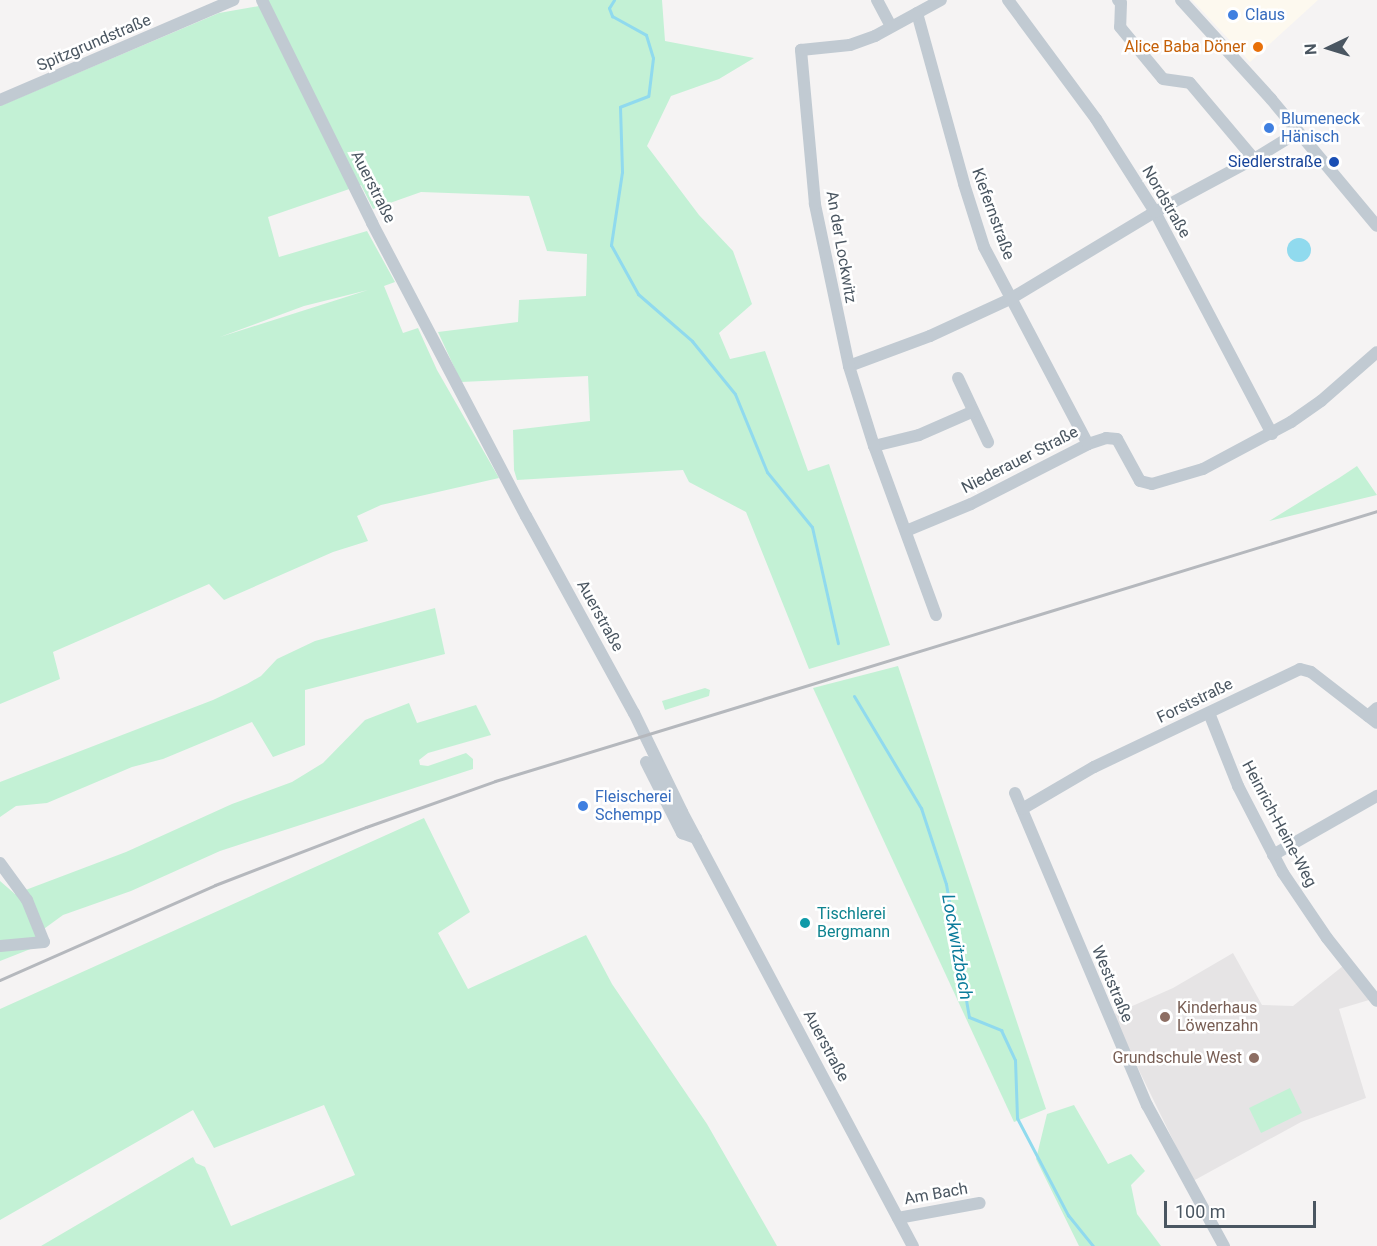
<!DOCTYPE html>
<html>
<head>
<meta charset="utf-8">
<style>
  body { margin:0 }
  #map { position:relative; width:1377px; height:1246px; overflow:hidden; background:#f5f3f3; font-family:Roboto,sans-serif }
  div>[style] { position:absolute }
  .commercial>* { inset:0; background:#fdf9ef }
  .education>* { inset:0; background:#e6e4e5 }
  .green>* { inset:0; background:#c3f1d5 }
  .water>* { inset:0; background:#90daee }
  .round { border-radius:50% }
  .stream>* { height:3px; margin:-1.5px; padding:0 1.5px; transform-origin:1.5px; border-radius:1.5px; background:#90daee }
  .minor>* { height:12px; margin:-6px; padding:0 6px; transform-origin:6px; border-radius:6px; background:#c1cad2 }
  .rail>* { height:3px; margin:-1.5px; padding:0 1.5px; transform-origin:1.5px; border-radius:1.5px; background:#b5b8bd }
  .dots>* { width:16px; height:16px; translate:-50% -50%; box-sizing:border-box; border:3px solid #fff; border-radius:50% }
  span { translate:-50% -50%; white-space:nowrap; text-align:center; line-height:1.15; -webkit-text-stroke:5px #fff; paint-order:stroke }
  .shop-label { font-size:16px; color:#366cbe }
  .left { translate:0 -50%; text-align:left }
  .street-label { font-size:16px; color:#4a5661 }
  .food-label { font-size:16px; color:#c56008 }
  .right { translate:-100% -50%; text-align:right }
  .transit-label { font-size:16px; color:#164399 }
  .culture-label { font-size:16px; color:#0d838f }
  .education-label { font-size:16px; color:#785e54 }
  .water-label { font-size:18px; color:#0c7c9b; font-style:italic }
  .north { position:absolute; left:1299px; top:18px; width:60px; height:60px; -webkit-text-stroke:4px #fff; paint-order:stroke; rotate:266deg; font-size:16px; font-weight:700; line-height:24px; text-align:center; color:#4a5661 }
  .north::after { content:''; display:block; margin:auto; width:21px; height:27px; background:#4a5661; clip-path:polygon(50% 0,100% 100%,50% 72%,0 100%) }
  .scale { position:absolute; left:1164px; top:1201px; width:152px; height:27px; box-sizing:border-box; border:3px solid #4a5661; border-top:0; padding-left:8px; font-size:18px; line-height:21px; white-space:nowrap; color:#4a5661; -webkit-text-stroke:4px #fff; paint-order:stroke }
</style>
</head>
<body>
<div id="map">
  <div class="commercial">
    <div style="clip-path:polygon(1192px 0,1318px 0,1250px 62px)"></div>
  </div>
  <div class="education">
    <div style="clip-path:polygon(1233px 953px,1262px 1005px,1293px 1006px,1343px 966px,1369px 1000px,1339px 1009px,1366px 1098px,1301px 1122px,1193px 1181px,1112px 1015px,1173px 988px)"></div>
  </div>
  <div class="green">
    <div style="clip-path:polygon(evenodd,269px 0,662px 0,665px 41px,754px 58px,719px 79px,671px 96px,647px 146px,699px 215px,733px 251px,752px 304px,719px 333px,730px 359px,765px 351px,808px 471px,829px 464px,890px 645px,809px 669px,746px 512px,689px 482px,683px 470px,517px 480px,514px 470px,513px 430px,590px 421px,588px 376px,461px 382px,438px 332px,518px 322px,519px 300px,586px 296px,587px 254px,547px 251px,529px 196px,421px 192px,373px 209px,361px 185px,268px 217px,279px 257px,367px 231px,395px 282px,384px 286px,403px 333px,418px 328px,437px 370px,499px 478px,381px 505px,357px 516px,368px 541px,333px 552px,224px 600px,209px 584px,53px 652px,60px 679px,0 704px,0 106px,219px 13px,259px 6px,269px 0,368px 290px,220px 337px,304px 306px,368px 290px)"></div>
    <div style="clip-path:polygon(1357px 466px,1377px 495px,1269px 521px,1339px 478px)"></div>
    <div style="clip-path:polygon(435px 608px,445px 654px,305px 690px,305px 745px,273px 757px,252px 722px,163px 759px,132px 767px,47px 803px,16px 806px,0 817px,0 782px,213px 700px,247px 684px,261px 676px,277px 659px,315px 641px)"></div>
    <div style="clip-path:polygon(898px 666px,1046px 1109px,1014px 1122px,813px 688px)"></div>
    <div style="clip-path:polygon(705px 688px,710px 690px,709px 696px,665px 710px,662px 701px)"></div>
    <div style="clip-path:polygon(409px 703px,417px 723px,476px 705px,491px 735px,428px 753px,419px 760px,420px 765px,428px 766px,466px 753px,473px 759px,473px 769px,220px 851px,131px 891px,63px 915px,41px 931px,33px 948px,0 961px,0 881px,15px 894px,126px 852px,232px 804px,292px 782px,323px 763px,365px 720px)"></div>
    <div style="clip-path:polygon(424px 818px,470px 912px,438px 933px,468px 989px,586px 935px,612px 984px,707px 1124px,777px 1246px,41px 1246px,193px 1157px,196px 1163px,205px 1167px,231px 1226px,355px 1175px,324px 1105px,214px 1148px,193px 1110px,0 1220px,0 1009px)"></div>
    <div style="clip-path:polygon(1290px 1088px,1302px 1113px,1261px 1133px,1249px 1108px)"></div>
    <div style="clip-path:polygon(1074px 1105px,1108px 1164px,1131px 1154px,1145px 1171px,1131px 1185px,1137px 1214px,1161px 1246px,1079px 1246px,1036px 1159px,1047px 1114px)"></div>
  </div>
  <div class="water">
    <div class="round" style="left:1287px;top:238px;width:24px;height:24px"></div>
  </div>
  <div class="stream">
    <div style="left:614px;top:0;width:9px;rotate:122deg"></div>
    <div style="left:609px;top:8px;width:9px;rotate:69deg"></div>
    <div style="left:612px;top:16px;width:39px;rotate:29deg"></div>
    <div style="left:646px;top:35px;width:24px;rotate:73deg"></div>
    <div style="left:653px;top:58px;width:38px;rotate:97deg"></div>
    <div style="left:648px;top:96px;width:30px;rotate:159deg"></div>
    <div style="left:620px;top:107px;width:65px;rotate:88.2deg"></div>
    <div style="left:622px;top:172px;width:74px;rotate:98.6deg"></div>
    <div style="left:611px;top:245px;width:56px;rotate:61.1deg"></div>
    <div style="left:638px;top:294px;width:72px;rotate:41deg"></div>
    <div style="left:692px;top:341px;width:68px;rotate:50.9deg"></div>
    <div style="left:735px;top:394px;width:84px;rotate:67.7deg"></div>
    <div style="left:767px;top:472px;width:71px;rotate:50.7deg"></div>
    <div style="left:812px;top:527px;width:119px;rotate:77.4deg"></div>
    <div style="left:854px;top:696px;width:131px;rotate:59.1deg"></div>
    <div style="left:921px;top:808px;width:80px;rotate:71.8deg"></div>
    <div style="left:946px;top:884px;width:135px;rotate:80.2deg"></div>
    <div style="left:969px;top:1017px;width:35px;rotate:22deg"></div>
    <div style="left:1001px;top:1030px;width:33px;rotate:65deg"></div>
    <div style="left:1015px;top:1060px;width:58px;rotate:88deg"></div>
    <div style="left:1017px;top:1118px;width:110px;rotate:62.3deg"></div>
    <div style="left:1068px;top:1215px;width:40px;rotate:51deg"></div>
  </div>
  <div class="minor">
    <div style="left:262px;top:0;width:249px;rotate:63.7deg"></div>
    <div style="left:372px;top:223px;width:331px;rotate:62.3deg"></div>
    <div style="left:526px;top:516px;width:225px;rotate:61.3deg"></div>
    <div style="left:634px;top:713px;width:110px;rotate:64.1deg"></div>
    <div style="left:682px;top:812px;width:492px;rotate:62deg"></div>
    <div style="left:877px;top:0;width:30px;rotate:62deg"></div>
    <div style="left:1008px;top:0;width:148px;rotate:53.5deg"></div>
    <div style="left:1096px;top:119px;width:110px;rotate:57.6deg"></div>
    <div style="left:1155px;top:212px;width:251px;rotate:62.2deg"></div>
    <div style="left:1118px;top:0;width:4px;rotate:45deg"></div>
    <div style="left:1121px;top:3px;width:24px;rotate:92deg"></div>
    <div style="left:1120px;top:27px;width:67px;rotate:50.4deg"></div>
    <div style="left:1163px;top:79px;width:27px;rotate:8deg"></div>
    <div style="left:1190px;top:83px;width:99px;rotate:49.9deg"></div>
    <div style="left:1181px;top:0;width:134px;rotate:47.7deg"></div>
    <div style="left:1271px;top:99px;width:165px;rotate:50.2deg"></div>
    <div style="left:917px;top:13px;width:177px;rotate:74.6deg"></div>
    <div style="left:964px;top:184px;width:66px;rotate:72.4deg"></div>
    <div style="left:984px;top:247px;width:223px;rotate:62.2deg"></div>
    <div style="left:0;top:100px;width:254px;rotate:-23.2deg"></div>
    <div style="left:849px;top:366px;width:86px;rotate:-20.3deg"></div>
    <div style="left:930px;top:336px;width:88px;rotate:-24.8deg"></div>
    <div style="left:1010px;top:299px;width:169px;rotate:-31deg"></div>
    <div style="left:1155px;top:212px;width:112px;rotate:-28.2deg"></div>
    <div style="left:1254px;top:159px;width:52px;rotate:-31.5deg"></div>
    <div style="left:958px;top:378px;width:71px;rotate:64.9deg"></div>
    <div style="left:874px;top:446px;width:46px;rotate:-13.7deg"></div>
    <div style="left:919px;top:435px;width:58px;rotate:-23.5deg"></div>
    <div style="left:906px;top:531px;width:70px;rotate:-22.6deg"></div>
    <div style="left:971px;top:504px;width:131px;rotate:-27.1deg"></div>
    <div style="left:1088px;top:444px;width:19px;rotate:-18deg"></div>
    <div style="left:1106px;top:438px;width:11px;rotate:5deg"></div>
    <div style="left:1117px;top:439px;width:48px;rotate:61.3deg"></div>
    <div style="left:1140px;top:481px;width:12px;rotate:14deg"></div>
    <div style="left:1152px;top:484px;width:53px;rotate:-16.4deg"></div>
    <div style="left:1203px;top:469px;width:100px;rotate:-28.1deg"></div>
    <div style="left:1291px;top:422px;width:37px;rotate:-35deg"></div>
    <div style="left:1321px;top:401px;width:74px;rotate:-41.2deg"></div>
    <div style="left:936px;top:615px;width:180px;rotate:-110.1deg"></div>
    <div style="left:874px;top:446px;width:84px;rotate:-107.4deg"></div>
    <div style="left:849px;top:366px;width:166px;rotate:-101.9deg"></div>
    <div style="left:815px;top:204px;width:155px;rotate:-95.2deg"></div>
    <div style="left:801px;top:50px;width:49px;rotate:-5.8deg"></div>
    <div style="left:850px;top:45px;width:27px;rotate:-20deg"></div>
    <div style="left:875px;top:36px;width:75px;rotate:-28.6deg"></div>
    <div style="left:1209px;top:713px;width:79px;rotate:68.3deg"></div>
    <div style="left:1238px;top:786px;width:98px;rotate:62.7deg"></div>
    <div style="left:1283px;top:873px;width:78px;rotate:55.9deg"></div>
    <div style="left:1327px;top:938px;width:80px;rotate:51.6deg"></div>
    <div style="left:1368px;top:716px;width:12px;rotate:-42deg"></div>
    <div style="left:646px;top:762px;width:80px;rotate:63.1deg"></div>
    <div style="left:682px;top:833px;width:15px;rotate:20deg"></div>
    <div style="left:1015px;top:793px;width:339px;rotate:67.1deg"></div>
    <div style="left:1147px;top:1105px;width:161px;rotate:61.4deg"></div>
    <div style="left:1022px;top:809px;width:83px;rotate:-30.3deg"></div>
    <div style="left:1094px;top:767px;width:228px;rotate:-25.4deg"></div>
    <div style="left:1300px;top:669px;width:11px;rotate:15deg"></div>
    <div style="left:1311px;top:672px;width:83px;rotate:37.7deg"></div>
    <div style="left:1273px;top:855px;width:120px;rotate:-29.6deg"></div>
    <div style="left:0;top:863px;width:46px;rotate:53.9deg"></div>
    <div style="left:27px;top:900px;width:45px;rotate:68deg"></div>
    <div style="left:44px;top:942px;width:44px;rotate:174.8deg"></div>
    <div style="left:898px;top:1218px;width:83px;rotate:-10.4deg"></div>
  </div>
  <div class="rail">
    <div style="left:0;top:980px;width:235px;rotate:-23.8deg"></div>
    <div style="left:215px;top:885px;width:162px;rotate:-21deg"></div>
    <div style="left:366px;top:827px;width:137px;rotate:-19.6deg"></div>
    <div style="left:495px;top:781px;width:922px;rotate:-17.02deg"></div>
  </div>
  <div class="dots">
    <div style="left:1233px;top:15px;background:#3f7fe0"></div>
    <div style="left:1258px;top:47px;background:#e8710a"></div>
    <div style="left:1269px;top:128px;background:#3f7fe0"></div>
    <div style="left:1334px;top:162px;background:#1a4fb4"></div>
    <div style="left:583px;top:806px;background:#3f7fe0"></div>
    <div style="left:805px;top:923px;background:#0f9aa8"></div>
    <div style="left:1165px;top:1017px;background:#8d6e63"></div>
    <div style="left:1254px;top:1058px;background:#8d6e63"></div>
  </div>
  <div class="shop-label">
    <span class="left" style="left:1245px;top:15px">Claus</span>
    <span class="left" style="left:1281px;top:128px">Blumeneck<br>Hänisch</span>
    <span class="left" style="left:595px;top:806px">Fleischerei<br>Schempp</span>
  </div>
  <div class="street-label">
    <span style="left:94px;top:43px;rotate:-23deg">Spitzgrundstraße</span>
    <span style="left:373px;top:187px;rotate:63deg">Auerstraße</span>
    <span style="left:1166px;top:202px;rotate:60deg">Nordstraße</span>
    <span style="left:993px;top:214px;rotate:70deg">Kiefernstraße</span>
    <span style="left:841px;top:247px;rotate:80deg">An der Lockwitz</span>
    <span style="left:1020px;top:460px;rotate:-27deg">Niederauer Straße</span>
    <span style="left:600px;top:616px;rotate:61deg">Auerstraße</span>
    <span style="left:1195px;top:701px;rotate:-26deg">Forststraße</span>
    <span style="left:1279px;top:824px;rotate:62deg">Heinrich-Heine-Weg</span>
    <span style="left:1112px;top:984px;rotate:67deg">Weststraße</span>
    <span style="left:826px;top:1046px;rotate:62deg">Auerstraße</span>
    <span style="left:936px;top:1194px;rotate:-10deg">Am Bach</span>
  </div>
  <div class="food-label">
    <span class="right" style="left:1246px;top:47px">Alice Baba Döner</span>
  </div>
  <div class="transit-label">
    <span class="right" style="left:1322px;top:162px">Siedlerstraße</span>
  </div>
  <div class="culture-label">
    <span class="left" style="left:817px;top:923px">Tischlerei<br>Bergmann</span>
  </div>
  <div class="education-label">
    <span class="left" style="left:1177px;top:1017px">Kinderhaus<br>Löwenzahn</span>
    <span class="right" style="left:1242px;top:1058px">Grundschule West</span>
  </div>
  <div class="water-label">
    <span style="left:957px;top:947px;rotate:80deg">Lockwitzbach</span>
  </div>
  <div class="north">N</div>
  <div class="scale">100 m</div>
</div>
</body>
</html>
